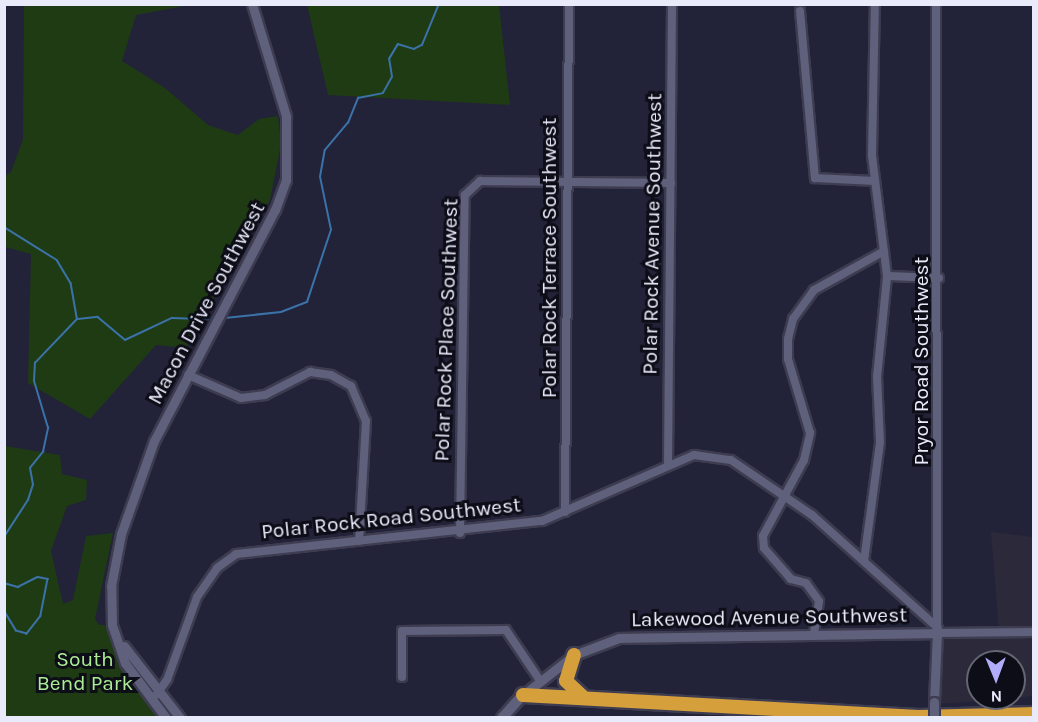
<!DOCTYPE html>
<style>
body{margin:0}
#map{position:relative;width:1038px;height:722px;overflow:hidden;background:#222239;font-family:Karla,sans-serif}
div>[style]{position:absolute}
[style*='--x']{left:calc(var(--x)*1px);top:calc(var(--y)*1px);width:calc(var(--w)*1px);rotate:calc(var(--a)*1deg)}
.commercial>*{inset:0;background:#2c2a3a}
.green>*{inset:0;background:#1f3b14}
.stream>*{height:1.5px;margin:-0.75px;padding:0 0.75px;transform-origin:0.75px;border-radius:0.75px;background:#3b72a8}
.roads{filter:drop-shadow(2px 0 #3d3c50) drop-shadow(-2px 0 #3d3c50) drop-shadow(0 2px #3d3c50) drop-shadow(0 -2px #3d3c50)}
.minor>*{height:8px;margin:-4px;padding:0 4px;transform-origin:4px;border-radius:4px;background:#5f607b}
.tertiary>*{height:9px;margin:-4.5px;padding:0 4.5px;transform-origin:4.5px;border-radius:4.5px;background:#5f607b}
.secondary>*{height:10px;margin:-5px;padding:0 5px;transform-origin:5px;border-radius:5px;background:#5f607b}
.motorway>*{height:14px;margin:-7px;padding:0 7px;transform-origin:7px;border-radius:7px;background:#d5a03c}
.bridges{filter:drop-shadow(2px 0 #3d3c50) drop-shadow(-2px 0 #3d3c50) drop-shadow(0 2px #3d3c50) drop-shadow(0 -2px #3d3c50)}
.tertiary-bridge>*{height:9px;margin:-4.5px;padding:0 4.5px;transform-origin:4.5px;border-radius:4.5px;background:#5f607b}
span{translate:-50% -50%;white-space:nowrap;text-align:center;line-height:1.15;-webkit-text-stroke:6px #0c0d17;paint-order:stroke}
.street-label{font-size:21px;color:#e9ebfb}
.park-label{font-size:21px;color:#acec94}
.frame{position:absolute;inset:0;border:6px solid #e9ebfb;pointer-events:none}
.north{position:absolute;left:966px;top:650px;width:60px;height:60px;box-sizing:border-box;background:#0c0d17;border:2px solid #646672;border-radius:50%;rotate:179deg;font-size:16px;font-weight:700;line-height:24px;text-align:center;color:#e9ebfb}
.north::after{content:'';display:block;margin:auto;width:21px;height:27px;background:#b1adfa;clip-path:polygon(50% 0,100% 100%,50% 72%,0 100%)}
</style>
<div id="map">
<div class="commercial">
<div style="clip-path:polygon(991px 532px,1033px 537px,1033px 696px,1014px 698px,1014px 662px,978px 662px,978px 698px,1014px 698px,939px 704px,934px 629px,999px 628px)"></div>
</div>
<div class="green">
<div style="clip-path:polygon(24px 5px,190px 5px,136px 15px,122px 61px,165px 88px,208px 125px,238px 135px,259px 119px,278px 116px,281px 144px,270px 200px,186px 348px,156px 345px,90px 419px,28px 383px,31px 254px,5px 247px,5px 176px,11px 172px,23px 139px)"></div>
<div style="clip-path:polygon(307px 5px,499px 5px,510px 105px,328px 95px)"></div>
<div style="clip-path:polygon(5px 446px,60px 455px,62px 474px,87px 480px,86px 500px,67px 506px,51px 551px,63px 604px,73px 600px,86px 536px,113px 533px,95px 619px,99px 625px,112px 625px,151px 700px,166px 717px,5px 718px)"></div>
</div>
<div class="stream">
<div style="--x:4;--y:227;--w:62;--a:31.9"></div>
<div style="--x:57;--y:260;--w:27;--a:59"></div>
<div style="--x:71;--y:283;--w:36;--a:80"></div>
<div style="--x:225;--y:318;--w:56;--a:-6.1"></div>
<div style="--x:281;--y:312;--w:28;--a:-21"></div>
<div style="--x:307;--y:302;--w:76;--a:-71.6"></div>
<div style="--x:331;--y:230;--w:54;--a:-101.7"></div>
<div style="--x:320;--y:177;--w:27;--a:-80"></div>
<div style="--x:325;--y:150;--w:35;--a:-50"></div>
<div style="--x:348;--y:123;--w:27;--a:-68"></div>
<div style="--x:358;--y:98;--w:25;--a:-11"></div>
<div style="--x:383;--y:93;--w:18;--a:-61"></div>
<div style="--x:392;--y:77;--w:18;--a:-99"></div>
<div style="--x:389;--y:59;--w:17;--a:-59"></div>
<div style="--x:398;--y:44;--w:17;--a:17"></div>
<div style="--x:414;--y:49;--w:9;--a:-27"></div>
<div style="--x:422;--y:45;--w:44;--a:-67.5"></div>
<div style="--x:78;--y:319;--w:20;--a:-6"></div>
<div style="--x:98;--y:317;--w:35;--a:40"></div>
<div style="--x:125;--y:340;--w:52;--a:-25.1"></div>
<div style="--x:172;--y:318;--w:36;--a:2"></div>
<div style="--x:4;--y:537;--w:44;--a:-57"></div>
<div style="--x:28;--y:500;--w:16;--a:-72"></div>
<div style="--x:33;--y:485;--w:17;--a:-100"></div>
<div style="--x:30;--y:468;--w:21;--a:-51"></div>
<div style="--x:43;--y:452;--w:25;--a:-78"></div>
<div style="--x:48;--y:428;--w:49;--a:-106.6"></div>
<div style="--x:34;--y:381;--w:18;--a:-87"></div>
<div style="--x:35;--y:363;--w:61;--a:-46.3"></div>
<div style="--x:4;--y:583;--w:15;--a:16"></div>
<div style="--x:18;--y:587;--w:22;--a:-27"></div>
<div style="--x:38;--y:577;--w:10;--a:11"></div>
<div style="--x:48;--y:579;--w:38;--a:101"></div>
<div style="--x:41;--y:616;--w:23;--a:128"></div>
<div style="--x:27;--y:634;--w:11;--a:-165"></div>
<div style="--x:16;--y:631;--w:23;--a:-121"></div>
</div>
<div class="roads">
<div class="minor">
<div style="--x:936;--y:4;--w:629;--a:89.91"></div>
<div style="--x:937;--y:633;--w:97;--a:-0.6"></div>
<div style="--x:800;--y:11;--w:168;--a:84.9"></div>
<div style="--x:815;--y:178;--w:60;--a:2.9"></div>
<div style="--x:887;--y:276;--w:52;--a:2.2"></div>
<div style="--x:188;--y:375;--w:58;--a:23.5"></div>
<div style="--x:241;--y:398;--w:24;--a:-7"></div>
<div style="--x:265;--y:395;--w:51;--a:-27.1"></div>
<div style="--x:310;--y:372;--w:21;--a:8"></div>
<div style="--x:331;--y:375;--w:23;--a:29"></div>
<div style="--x:351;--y:386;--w:38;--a:67"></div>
<div style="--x:366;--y:421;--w:120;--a:93.3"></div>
<div style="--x:668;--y:463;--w:459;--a:-89.5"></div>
<div style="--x:565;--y:512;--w:508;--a:-89.55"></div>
<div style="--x:460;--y:533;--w:338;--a:-89.2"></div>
<div style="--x:465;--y:195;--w:21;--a:-43"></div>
<div style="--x:480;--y:181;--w:191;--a:0.6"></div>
<div style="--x:864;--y:561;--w:120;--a:-82.3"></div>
<div style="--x:880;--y:442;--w:65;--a:-92.6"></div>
<div style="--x:877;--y:377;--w:101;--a:-84.3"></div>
<div style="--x:887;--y:276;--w:122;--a:-97.1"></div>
<div style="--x:872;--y:155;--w:151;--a:-88.9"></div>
<div style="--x:814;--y:633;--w:32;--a:-81"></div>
<div style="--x:819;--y:601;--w:22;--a:-126"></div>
<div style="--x:806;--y:583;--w:16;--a:-165"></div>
<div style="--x:791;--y:579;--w:41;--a:-131.1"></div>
<div style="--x:764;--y:548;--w:12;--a:-95"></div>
<div style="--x:763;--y:536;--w:86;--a:-61.7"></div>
<div style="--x:804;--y:460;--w:28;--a:-77"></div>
<div style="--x:810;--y:433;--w:77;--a:-106.6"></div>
<div style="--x:788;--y:359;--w:20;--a:-90"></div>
<div style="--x:788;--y:339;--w:21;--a:-76"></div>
<div style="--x:793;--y:319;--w:36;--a:-54"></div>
<div style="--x:814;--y:290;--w:80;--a:-29.1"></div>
<div style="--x:402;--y:677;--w:46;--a:-90"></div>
<div style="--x:402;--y:631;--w:104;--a:-0.6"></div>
<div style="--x:506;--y:630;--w:59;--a:56"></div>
<div style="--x:156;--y:695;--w:19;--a:-54"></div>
<div style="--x:167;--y:680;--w:88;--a:-70.1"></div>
<div style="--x:197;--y:597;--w:35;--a:-55"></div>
<div style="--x:217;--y:568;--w:24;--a:-36"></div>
<div style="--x:236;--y:554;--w:308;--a:-6.2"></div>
<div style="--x:542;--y:521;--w:166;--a:-23.5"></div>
<div style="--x:694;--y:455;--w:37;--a:8"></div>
<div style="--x:731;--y:460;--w:98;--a:34.2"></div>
<div style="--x:812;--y:515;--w:169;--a:41.9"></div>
</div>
<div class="tertiary">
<div style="--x:124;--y:646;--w:91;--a:52.1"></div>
<div style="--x:523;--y:695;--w:65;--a:-38.1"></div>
<div style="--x:574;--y:655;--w:48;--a:-20.7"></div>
<div style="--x:619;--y:638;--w:318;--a:-0.9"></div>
<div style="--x:937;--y:633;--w:69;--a:92.5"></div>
<div style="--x:166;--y:718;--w:69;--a:-126.7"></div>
<div style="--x:125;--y:663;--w:40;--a:-108.9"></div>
<div style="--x:112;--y:625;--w:39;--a:-91"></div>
<div style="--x:111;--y:586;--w:53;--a:-79.1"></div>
<div style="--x:121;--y:534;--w:99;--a:-70.5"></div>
<div style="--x:154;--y:441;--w:261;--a:-62.4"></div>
<div style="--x:275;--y:210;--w:32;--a:-70"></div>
<div style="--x:286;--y:180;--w:64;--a:-90"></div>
<div style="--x:286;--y:116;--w:117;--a:-106.9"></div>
</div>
<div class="secondary">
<div style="--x:502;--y:718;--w:31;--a:-48"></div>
</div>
<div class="motorway">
<div style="--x:574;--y:655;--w:27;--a:107"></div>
<div style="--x:566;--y:681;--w:22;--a:43"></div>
<div style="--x:523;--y:695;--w:396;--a:3.2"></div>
<div style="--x:918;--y:717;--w:116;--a:-1.5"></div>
</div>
</div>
<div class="bridges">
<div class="tertiary-bridge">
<div style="--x:934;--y:718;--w:16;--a:-90"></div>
</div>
</div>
<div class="street-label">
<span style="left:652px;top:234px;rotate:-89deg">Polar Rock Avenue Southwest</span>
<span style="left:549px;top:258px;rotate:-90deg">Polar Rock Terrace Southwest</span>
<span style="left:206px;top:303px;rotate:-62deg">Macon Drive Southwest</span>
<span style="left:446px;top:330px;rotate:-88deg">Polar Rock Place Southwest</span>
<span style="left:921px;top:361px;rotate:-90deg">Pryor Road Southwest</span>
<span style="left:391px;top:518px;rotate:-6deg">Polar Rock Road Southwest</span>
<span style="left:769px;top:617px;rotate:-1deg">Lakewood Avenue Southwest</span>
</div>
<div class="park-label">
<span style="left:85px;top:671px">South<br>Bend Park</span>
</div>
<div class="frame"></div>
<div class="north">N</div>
</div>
